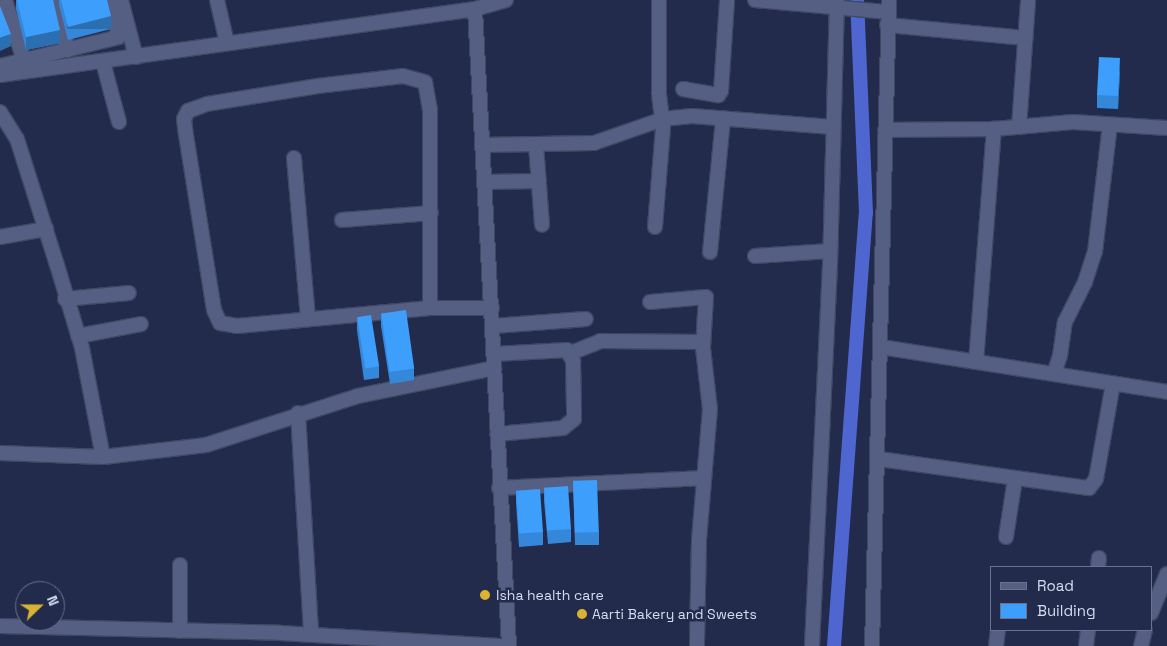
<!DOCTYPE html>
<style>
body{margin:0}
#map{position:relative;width:1167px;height:646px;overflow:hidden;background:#222b4b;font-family:"Space Grotesk",sans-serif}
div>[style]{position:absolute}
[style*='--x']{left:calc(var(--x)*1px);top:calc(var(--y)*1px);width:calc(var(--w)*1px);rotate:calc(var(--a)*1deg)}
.canal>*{height:14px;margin:-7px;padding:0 7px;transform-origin:7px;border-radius:7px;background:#4f66d0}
.roads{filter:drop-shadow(1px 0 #404762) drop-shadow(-1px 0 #404762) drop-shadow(0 1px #404762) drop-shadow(0 -1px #404762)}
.minor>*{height:14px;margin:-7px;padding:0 7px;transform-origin:7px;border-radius:7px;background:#545f83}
.wall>*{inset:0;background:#3588d9}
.shaded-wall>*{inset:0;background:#2b6fb0;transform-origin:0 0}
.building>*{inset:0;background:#3e9efc;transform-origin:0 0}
.dots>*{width:14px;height:14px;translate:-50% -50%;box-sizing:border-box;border:2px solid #222b4b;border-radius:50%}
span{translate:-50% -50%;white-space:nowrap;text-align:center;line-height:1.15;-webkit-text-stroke:5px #222b4b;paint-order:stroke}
.poi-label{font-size:14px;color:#d5dcf1}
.left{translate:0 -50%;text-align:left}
.legend{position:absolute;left:990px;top:566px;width:162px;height:65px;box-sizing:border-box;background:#222b4b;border:1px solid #6a728d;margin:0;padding:6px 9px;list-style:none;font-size:15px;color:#d5dcf1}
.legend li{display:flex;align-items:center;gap:10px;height:25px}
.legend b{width:25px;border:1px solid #6a728d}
.north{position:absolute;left:15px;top:581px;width:50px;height:50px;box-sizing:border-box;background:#222b4b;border:1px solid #6a728d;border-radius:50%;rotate:68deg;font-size:14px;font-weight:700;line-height:20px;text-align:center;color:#d5dcf1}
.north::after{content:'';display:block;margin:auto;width:18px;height:22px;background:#dab333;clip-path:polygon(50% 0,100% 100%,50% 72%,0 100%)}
</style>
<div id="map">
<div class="canal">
<div style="--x:834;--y:646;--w:434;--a:-85.8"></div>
<div style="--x:866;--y:213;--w:213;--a:-92.4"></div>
</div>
<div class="roads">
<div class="minor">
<div style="--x:5;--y:0;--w:64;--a:72.7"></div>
<div style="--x:55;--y:0;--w:52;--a:75.4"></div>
<div style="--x:121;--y:0;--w:59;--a:75.3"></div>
<div style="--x:217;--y:0;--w:44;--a:76.9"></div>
<div style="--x:755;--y:0;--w:134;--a:5.2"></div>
<div style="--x:475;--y:9;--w:638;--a:86.94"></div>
<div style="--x:887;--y:25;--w:139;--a:5.4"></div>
<div style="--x:103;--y:62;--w:62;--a:75.1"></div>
<div style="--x:0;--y:66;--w:122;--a:-13.7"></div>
<div style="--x:119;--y:37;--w:38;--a:-104"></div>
<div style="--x:0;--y:75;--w:480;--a:-7.9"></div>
<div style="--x:475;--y:9;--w:32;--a:-16"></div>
<div style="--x:683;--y:89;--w:36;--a:10"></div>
<div style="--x:718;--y:95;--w:5;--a:-53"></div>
<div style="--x:721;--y:91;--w:91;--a:-86.2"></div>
<div style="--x:0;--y:112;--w:32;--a:58"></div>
<div style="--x:17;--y:139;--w:132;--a:72.4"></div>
<div style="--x:57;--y:265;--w:87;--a:73.2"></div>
<div style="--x:82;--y:348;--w:111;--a:79.1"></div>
<div style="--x:1019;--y:127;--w:127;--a:-85.9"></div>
<div style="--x:885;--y:130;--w:109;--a:-0.5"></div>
<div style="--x:482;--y:145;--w:112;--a:-1"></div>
<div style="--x:594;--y:143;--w:73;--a:-19.2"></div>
<div style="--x:663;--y:119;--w:29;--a:-6"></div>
<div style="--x:692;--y:116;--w:141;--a:4.5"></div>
<div style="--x:536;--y:145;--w:80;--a:85.7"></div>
<div style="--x:294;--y:158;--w:161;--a:85"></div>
<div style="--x:484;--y:182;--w:55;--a:-1"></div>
<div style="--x:342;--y:220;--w:89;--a:-4.5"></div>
<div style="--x:655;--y:227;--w:100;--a:-85.4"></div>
<div style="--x:663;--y:127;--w:35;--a:-97"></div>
<div style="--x:659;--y:92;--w:92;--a:-90"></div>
<div style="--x:0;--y:237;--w:47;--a:-9.9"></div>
<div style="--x:710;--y:252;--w:134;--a:-84.4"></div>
<div style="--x:755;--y:256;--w:75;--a:-3.8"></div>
<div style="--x:65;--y:299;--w:64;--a:-5.4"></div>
<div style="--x:650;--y:302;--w:56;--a:-5.1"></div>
<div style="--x:706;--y:297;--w:51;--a:93.4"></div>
<div style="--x:703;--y:348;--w:61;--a:83.5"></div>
<div style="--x:710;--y:409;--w:130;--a:94.8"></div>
<div style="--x:699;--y:539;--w:107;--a:91.1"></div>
<div style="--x:430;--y:308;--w:198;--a:-90"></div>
<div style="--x:430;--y:110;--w:28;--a:-100"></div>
<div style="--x:425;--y:82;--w:23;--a:-165"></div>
<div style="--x:403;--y:76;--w:86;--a:173.3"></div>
<div style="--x:318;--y:86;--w:112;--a:170.8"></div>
<div style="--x:207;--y:104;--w:20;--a:160"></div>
<div style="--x:188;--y:111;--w:9;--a:117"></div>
<div style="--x:184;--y:119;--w:16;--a:83"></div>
<div style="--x:186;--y:135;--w:177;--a:80.9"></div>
<div style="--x:214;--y:310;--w:14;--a:65"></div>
<div style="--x:220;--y:323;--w:17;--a:10"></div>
<div style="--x:237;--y:326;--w:194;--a:-5.3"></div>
<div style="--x:430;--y:308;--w:62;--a:0"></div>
<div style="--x:493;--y:326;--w:93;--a:-4.3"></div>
<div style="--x:78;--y:336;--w:64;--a:-10.8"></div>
<div style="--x:881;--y:347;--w:290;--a:8.9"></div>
<div style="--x:571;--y:353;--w:31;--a:-22"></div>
<div style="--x:600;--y:341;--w:103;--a:0.6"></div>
<div style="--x:494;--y:354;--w:73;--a:-3.1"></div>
<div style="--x:567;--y:350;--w:13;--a:61"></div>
<div style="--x:573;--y:361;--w:47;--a:88.8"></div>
<div style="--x:574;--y:408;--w:11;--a:90"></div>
<div style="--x:574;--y:419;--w:14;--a:141"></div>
<div style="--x:563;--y:428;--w:66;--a:174.8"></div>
<div style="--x:976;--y:362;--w:234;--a:-85.6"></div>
<div style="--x:994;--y:129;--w:79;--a:-5.1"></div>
<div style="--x:1073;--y:122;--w:94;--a:3.7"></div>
<div style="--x:1054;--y:374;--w:19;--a:-72"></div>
<div style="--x:1060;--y:356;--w:34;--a:-82"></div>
<div style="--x:1065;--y:322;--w:45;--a:-63.4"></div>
<div style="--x:1085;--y:282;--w:32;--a:-72"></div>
<div style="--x:1095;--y:252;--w:128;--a:-83.3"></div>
<div style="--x:298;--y:413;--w:222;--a:86.6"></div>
<div style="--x:0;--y:453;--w:103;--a:2.2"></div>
<div style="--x:103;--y:457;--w:104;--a:-6.6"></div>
<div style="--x:206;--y:445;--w:160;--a:-17.9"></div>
<div style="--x:358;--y:396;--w:139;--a:-11.6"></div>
<div style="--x:879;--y:459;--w:212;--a:7.9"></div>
<div style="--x:1089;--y:488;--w:11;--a:-52"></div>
<div style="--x:1096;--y:479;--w:97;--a:-79.9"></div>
<div style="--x:499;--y:488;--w:204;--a:-2.8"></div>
<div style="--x:1006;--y:537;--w:59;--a:-81.2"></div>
<div style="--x:180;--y:565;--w:66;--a:90"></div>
<div style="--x:1098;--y:567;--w:9;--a:-84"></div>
<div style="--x:1151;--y:613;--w:42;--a:-67.7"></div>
<div style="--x:0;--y:626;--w:280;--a:1.4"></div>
<div style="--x:280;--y:633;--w:220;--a:3.4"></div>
<div style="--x:812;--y:646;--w:380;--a:-87.3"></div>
<div style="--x:830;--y:266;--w:266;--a:-88.5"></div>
<div style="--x:872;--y:646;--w:646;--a:-88.49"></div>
<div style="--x:996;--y:646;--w:16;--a:-83"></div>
<div style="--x:1086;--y:646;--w:16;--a:-83"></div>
<div style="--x:1141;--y:646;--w:16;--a:-76"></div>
</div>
</div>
<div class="wall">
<div style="clip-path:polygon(16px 0,53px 0,60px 43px,26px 50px,16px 9px)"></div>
<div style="clip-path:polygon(59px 0,107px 0,111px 29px,68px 40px,59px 5px)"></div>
<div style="clip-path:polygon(1120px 71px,1118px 109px,1097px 108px,1097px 95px)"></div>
<div style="clip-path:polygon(381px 313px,414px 368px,414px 380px,390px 384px,381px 326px)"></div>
<div style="clip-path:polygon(357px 317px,379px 366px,379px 378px,364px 380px,357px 330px)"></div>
<div style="clip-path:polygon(573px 481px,599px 532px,599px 545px,575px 545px)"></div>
<div style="clip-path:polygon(544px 488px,571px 529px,571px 542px,548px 544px,544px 501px)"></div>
<div style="clip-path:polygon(516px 490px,543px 532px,543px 545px,519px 547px,516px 503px)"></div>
</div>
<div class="shaded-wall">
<div style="left:111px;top:16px;width:13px;height:44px;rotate:90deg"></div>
<div style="clip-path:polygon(60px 30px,60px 43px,26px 50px,26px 37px)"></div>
<div style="clip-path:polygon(11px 34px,11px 46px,0 51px,0 38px)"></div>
<div style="clip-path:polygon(1120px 58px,1120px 71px,1118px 109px,1118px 96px)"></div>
</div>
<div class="building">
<div style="clip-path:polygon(17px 0,53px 0,60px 30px,26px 37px)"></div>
<div style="clip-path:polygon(61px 0,107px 0,111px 16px,68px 27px)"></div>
<div style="clip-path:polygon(0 6px,11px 34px,0 38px)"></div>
<div style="left:1099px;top:57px;width:21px;height:38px;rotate:3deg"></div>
<div style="left:406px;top:310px;width:59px;height:25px;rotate:82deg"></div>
<div style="left:371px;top:315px;width:52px;height:14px;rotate:81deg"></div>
<div style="left:597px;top:480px;width:52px;height:24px;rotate:88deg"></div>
<div style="left:568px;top:486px;width:43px;height:24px;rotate:86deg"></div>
<div style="left:540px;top:489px;width:43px;height:24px;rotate:86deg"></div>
</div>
<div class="dots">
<div style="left:485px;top:595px;background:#dab333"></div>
<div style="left:582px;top:614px;background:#dab333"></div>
</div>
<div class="poi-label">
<span class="left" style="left:496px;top:595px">Isha health care</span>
<span class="left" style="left:592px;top:614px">Aarti Bakery and Sweets</span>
</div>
<ul class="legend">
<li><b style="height:6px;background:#545f83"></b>Road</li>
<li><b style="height:14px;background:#3e9efc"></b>Building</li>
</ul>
<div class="north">N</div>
</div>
